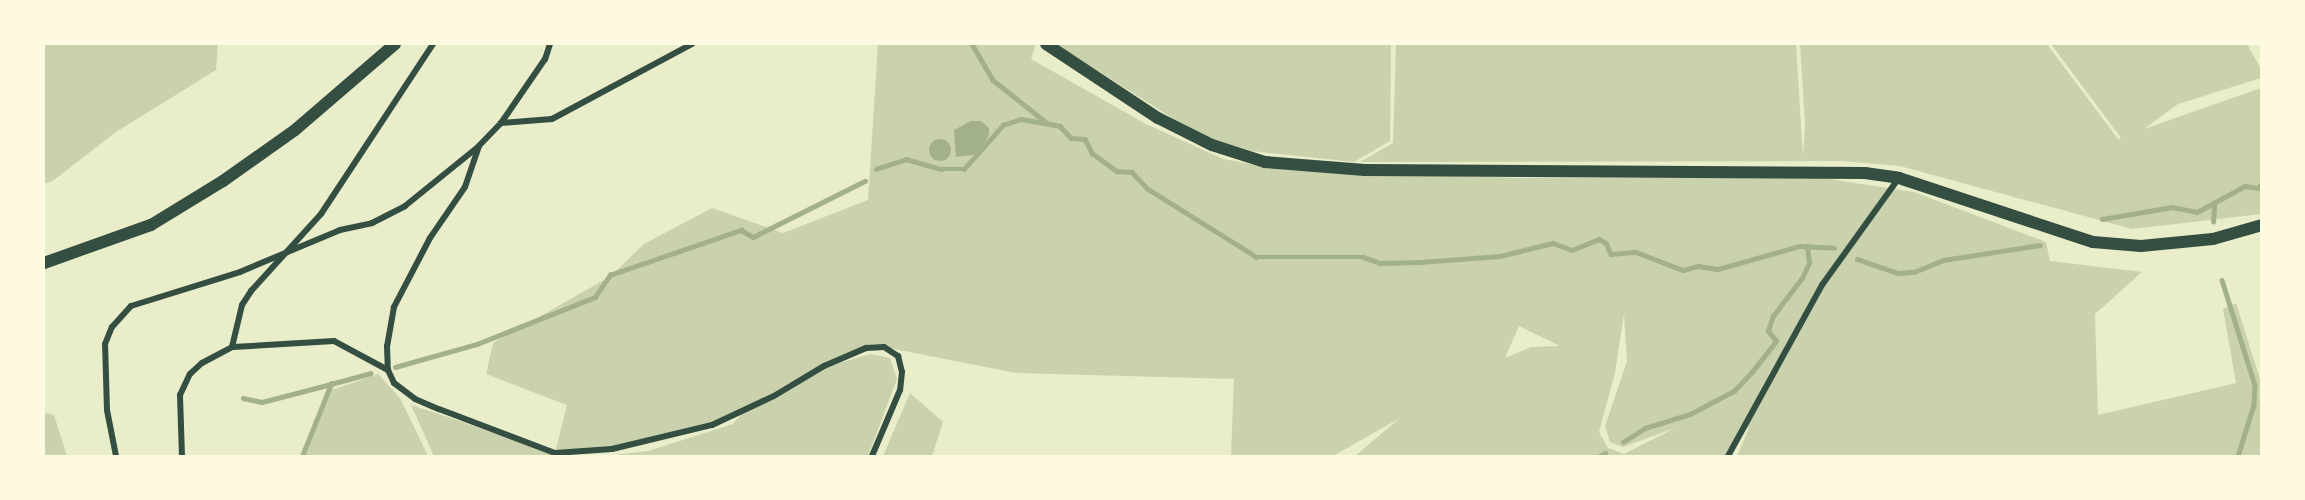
<!DOCTYPE html>
<style>
body{margin:0}
#map{position:relative;width:2305px;height:500px;overflow:hidden;background:#e9edc9;font-family:Ubuntu,sans-serif}
div>[style]{position:absolute}
[style*='--x']{left:calc(var(--x)*1px);top:calc(var(--y)*1px);width:calc(var(--w)*1px);rotate:calc(var(--a)*1deg)}
.green>*{inset:0;background:#cad2ad}
.water>*{inset:0;background:#a3b18a}
.round{border-radius:50%}
.stream>*{height:4.5px;margin:-2.25px;padding:0 2.25px;transform-origin:2.25px;border-radius:2.25px;background:#a3b18a}
.minor>*{height:6px;margin:-3px;padding:0 3px;transform-origin:3px;border-radius:3px;background:#344e41}
.secondary>*{height:12px;margin:-6px;padding:0 6px;transform-origin:6px;border-radius:6px;background:#344e41}
span{translate:-50% -50%;white-space:nowrap;text-align:center;line-height:1.15;-webkit-text-stroke:4.5px #fefae0;paint-order:stroke}
.frame{position:absolute;inset:0;border:45px solid #fefae0;pointer-events:none}
</style>
<div id="map">
<div class="green">
<div style="clip-path:polygon(44px 44px,218px 44px,216px 70px,116px 132px,54px 180px,44px 184px)"></div>
<div style="clip-path:polygon(evenodd,878px 44px,1036px 44px,1031px 59px,1146px 124px,1223px 159px,1285px 170px,1517px 178px,1822px 178px,1914px 192px,2046px 242px,2050px 261px,2142px 272px,2095px 314px,2098px 415px,2236px 383px,2223px 309px,2236px 303px,2261px 382px,2262px 456px,1737px 456px,1749px 428px,1741px 428px,1724px 456px,1355px 456px,1400px 418px,1333px 456px,1231px 456px,1234px 379px,1016px 373px,884px 347px,866px 348px,824px 366px,774px 396px,712px 425px,612px 449px,555px 453px,567px 405px,486px 374px,493px 343px,611px 276px,644px 244px,712px 208px,783px 233px,868px 200px,878px 44px,1624px 314px,1627px 361px,1605px 426px,1610px 442px,1623px 447px,1675px 428px,1624px 454px,1608px 448px,1599px 432px,1615px 373px,1624px 314px,878px 44px,1519px 326px,1560px 346px,1531px 347px,1505px 358px,1519px 326px)"></div>
<div style="clip-path:polygon(1056px 44px,1391px 44px,1390px 141px,1354px 162px,1252px 151px,1212px 139px,1177px 121px)"></div>
<div style="clip-path:polygon(1396px 44px,1796px 44px,1803px 156px,1805px 125px,1800px 44px,2047px 44px,2118px 139px,2121px 138px,2051px 44px,2247px 44px,2261px 69px,2261px 78px,2178px 104px,2144px 129px,2261px 88px,2261px 214px,2132px 229px,1900px 166px,1842px 161px,1360px 162px,1393px 143px)"></div>
<div style="clip-path:polygon(870px 354px,890px 358px,897px 379px,868px 456px,606px 456px,648px 451px,733px 424px,743px 412px,777px 398px,826px 367px)"></div>
<div style="clip-path:polygon(378px 374px,400px 398px,428px 456px,302px 456px,329px 391px)"></div>
<div style="clip-path:polygon(910px 393px,943px 422px,932px 456px,883px 456px)"></div>
<div style="clip-path:polygon(411px 405px,454px 419px,556px 456px,434px 456px)"></div>
<div style="clip-path:polygon(44px 413px,54px 415px,67px 456px,44px 456px)"></div>
</div>
<div class="water">
<div style="clip-path:polygon(971px 121px,981px 121px,989px 128px,989px 135px,978px 154px,956px 157px,954px 130px)"></div>
<div class="round" style="left:929px;top:139px;width:22px;height:22px"></div>
</div>
<div class="stream">
<div style="--x:972;--y:44;--w:42;--a:59.7"></div>
<div style="--x:993;--y:80;--w:69;--a:38.5"></div>
<div style="--x:876;--y:169;--w:32;--a:-18"></div>
<div style="--x:906;--y:159;--w:37;--a:16"></div>
<div style="--x:942;--y:169;--w:22;--a:0"></div>
<div style="--x:964;--y:169;--w:59;--a:-48.4"></div>
<div style="--x:1003;--y:125;--w:19;--a:-18"></div>
<div style="--x:1021;--y:119;--w:40;--a:10"></div>
<div style="--x:1060;--y:126;--w:16;--a:47"></div>
<div style="--x:1071;--y:138;--w:14;--a:4"></div>
<div style="--x:1085;--y:139;--w:16;--a:63"></div>
<div style="--x:1092;--y:153;--w:31;--a:36"></div>
<div style="--x:1117;--y:171;--w:15;--a:4"></div>
<div style="--x:1132;--y:172;--w:23;--a:47"></div>
<div style="--x:1148;--y:189;--w:128;--a:32"></div>
<div style="--x:1257;--y:257;--w:106;--a:0"></div>
<div style="--x:1363;--y:257;--w:18;--a:19"></div>
<div style="--x:1380;--y:263;--w:40;--a:-1.4"></div>
<div style="--x:1420;--y:262;--w:80;--a:-4.3"></div>
<div style="--x:1500;--y:256;--w:55;--a:-13.8"></div>
<div style="--x:1553;--y:243;--w:20;--a:20"></div>
<div style="--x:1572;--y:250;--w:29;--a:-22"></div>
<div style="--x:1599;--y:239;--w:8;--a:30"></div>
<div style="--x:1606;--y:243;--w:12;--a:66"></div>
<div style="--x:1611;--y:254;--w:25;--a:-5"></div>
<div style="--x:1636;--y:252;--w:50;--a:21"></div>
<div style="--x:1683;--y:270;--w:16;--a:-15"></div>
<div style="--x:1698;--y:266;--w:20;--a:9"></div>
<div style="--x:1718;--y:269;--w:85;--a:-15.7"></div>
<div style="--x:1800;--y:246;--w:34;--a:3"></div>
<div style="--x:2102;--y:219;--w:71;--a:-9.7"></div>
<div style="--x:2172;--y:207;--w:25;--a:11"></div>
<div style="--x:2197;--y:212;--w:55;--a:-28.4"></div>
<div style="--x:2245;--y:186;--w:13;--a:9"></div>
<div style="--x:2258;--y:188;--w:6;--a:-51"></div>
<div style="--x:2213;--y:222;--w:16;--a:-86"></div>
<div style="--x:1857;--y:259;--w:43;--a:18.9"></div>
<div style="--x:1898;--y:273;--w:16;--a:-4"></div>
<div style="--x:1914;--y:272;--w:31;--a:-22"></div>
<div style="--x:1943;--y:260;--w:98;--a:-8.8"></div>
<div style="--x:2222;--y:280;--w:110;--a:72.6"></div>
<div style="--x:2255;--y:385;--w:20;--a:93"></div>
<div style="--x:2254;--y:405;--w:53;--a:107.4"></div>
<div style="--x:395;--y:367;--w:85;--a:-15.7"></div>
<div style="--x:477;--y:344;--w:127;--a:-21.7"></div>
<div style="--x:595;--y:297;--w:27;--a:-56"></div>
<div style="--x:610;--y:275;--w:139;--a:-19"></div>
<div style="--x:741;--y:230;--w:14;--a:30"></div>
<div style="--x:753;--y:237;--w:125;--a:-26.6"></div>
<div style="--x:243;--y:398;--w:19;--a:12"></div>
<div style="--x:262;--y:402;--w:71;--a:-14.6"></div>
<div style="--x:1623;--y:442;--w:26;--a:-32"></div>
<div style="--x:1645;--y:428;--w:47;--a:-17.3"></div>
<div style="--x:1690;--y:414;--w:50;--a:-27.6"></div>
<div style="--x:1734;--y:391;--w:26;--a:-47"></div>
<div style="--x:1752;--y:372;--w:39;--a:-52"></div>
<div style="--x:1776;--y:341;--w:13;--a:-129"></div>
<div style="--x:1768;--y:331;--w:16;--a:-72"></div>
<div style="--x:1773;--y:316;--w:48;--a:-52.7"></div>
<div style="--x:1802;--y:278;--w:17;--a:-65"></div>
<div style="--x:1809;--y:263;--w:17;--a:-97"></div>
<div style="--x:302;--y:456;--w:78;--a:-68.1"></div>
<div style="--x:331;--y:384;--w:41;--a:-15.4"></div>
<div style="--x:1600;--y:456;--w:6;--a:-31"></div>
</div>
<div class="minor">
<div style="--x:550;--y:44;--w:16;--a:108"></div>
<div style="--x:545;--y:59;--w:78;--a:124.5"></div>
<div style="--x:501;--y:123;--w:32;--a:134"></div>
<div style="--x:479;--y:146;--w:43;--a:108.9"></div>
<div style="--x:465;--y:187;--w:62;--a:124.5"></div>
<div style="--x:430;--y:238;--w:78;--a:117.6"></div>
<div style="--x:394;--y:307;--w:40;--a:100"></div>
<div style="--x:387;--y:346;--w:24;--a:88"></div>
<div style="--x:388;--y:370;--w:14;--a:65"></div>
<div style="--x:394;--y:383;--w:26;--a:37"></div>
<div style="--x:415;--y:399;--w:26;--a:23"></div>
<div style="--x:439;--y:409;--w:124;--a:20.8"></div>
<div style="--x:555;--y:453;--w:57;--a:-4"></div>
<div style="--x:612;--y:449;--w:103;--a:-13.5"></div>
<div style="--x:712;--y:425;--w:68;--a:-25.1"></div>
<div style="--x:774;--y:396;--w:58;--a:-31"></div>
<div style="--x:824;--y:366;--w:46;--a:-23.2"></div>
<div style="--x:866;--y:348;--w:18;--a:-3"></div>
<div style="--x:884;--y:347;--w:17;--a:33"></div>
<div style="--x:898;--y:356;--w:16;--a:76"></div>
<div style="--x:902;--y:372;--w:18;--a:96"></div>
<div style="--x:900;--y:390;--w:72;--a:113"></div>
<div style="--x:501;--y:123;--w:51;--a:-4.5"></div>
<div style="--x:552;--y:119;--w:159;--a:-28.2"></div>
<div style="--x:388;--y:370;--w:61;--a:-151.8"></div>
<div style="--x:334;--y:341;--w:102;--a:176.6"></div>
<div style="--x:232;--y:347;--w:43;--a:-76.6"></div>
<div style="--x:242;--y:305;--w:17;--a:-57"></div>
<div style="--x:251;--y:291;--w:104;--a:-47.7"></div>
<div style="--x:321;--y:214;--w:204;--a:-56.6"></div>
<div style="--x:116;--y:456;--w:47;--a:-101.1"></div>
<div style="--x:107;--y:410;--w:66;--a:-91.7"></div>
<div style="--x:105;--y:344;--w:18;--a:-68"></div>
<div style="--x:112;--y:327;--w:28;--a:-48"></div>
<div style="--x:131;--y:306;--w:114;--a:-17.3"></div>
<div style="--x:240;--y:272;--w:108;--a:-22.8"></div>
<div style="--x:340;--y:230;--w:33;--a:-12"></div>
<div style="--x:372;--y:223;--w:37;--a:-27"></div>
<div style="--x:405;--y:206;--w:95;--a:-39"></div>
<div style="--x:182;--y:456;--w:61;--a:-91.9"></div>
<div style="--x:180;--y:395;--w:23;--a:-65"></div>
<div style="--x:190;--y:374;--w:16;--a:-43"></div>
<div style="--x:202;--y:363;--w:34;--a:-28"></div>
<div style="--x:1728;--y:456;--w:195;--a:-61.2"></div>
<div style="--x:1822;--y:285;--w:132;--a:-54.3"></div>
</div>
<div class="secondary">
<div style="--x:1046;--y:44;--w:134;--a:33.5"></div>
<div style="--x:1158;--y:118;--w:60;--a:26.6"></div>
<div style="--x:1212;--y:145;--w:56;--a:17.8"></div>
<div style="--x:1265;--y:162;--w:100;--a:4.6"></div>
<div style="--x:1365;--y:170;--w:500;--a:0.34"></div>
<div style="--x:1865;--y:173;--w:34;--a:8"></div>
<div style="--x:1899;--y:178;--w:204;--a:18.3"></div>
<div style="--x:2093;--y:242;--w:48;--a:4.8"></div>
<div style="--x:2141;--y:246;--w:72;--a:-5.6"></div>
<div style="--x:2213;--y:239;--w:51;--a:-15.9"></div>
<div style="--x:44;--y:263;--w:114;--a:-19.6"></div>
<div style="--x:151;--y:225;--w:84;--a:-31.4"></div>
<div style="--x:223;--y:181;--w:88;--a:-35.3"></div>
<div style="--x:295;--y:130;--w:132;--a:-40.7"></div>
</div>
<div class="frame"></div>
</div>
